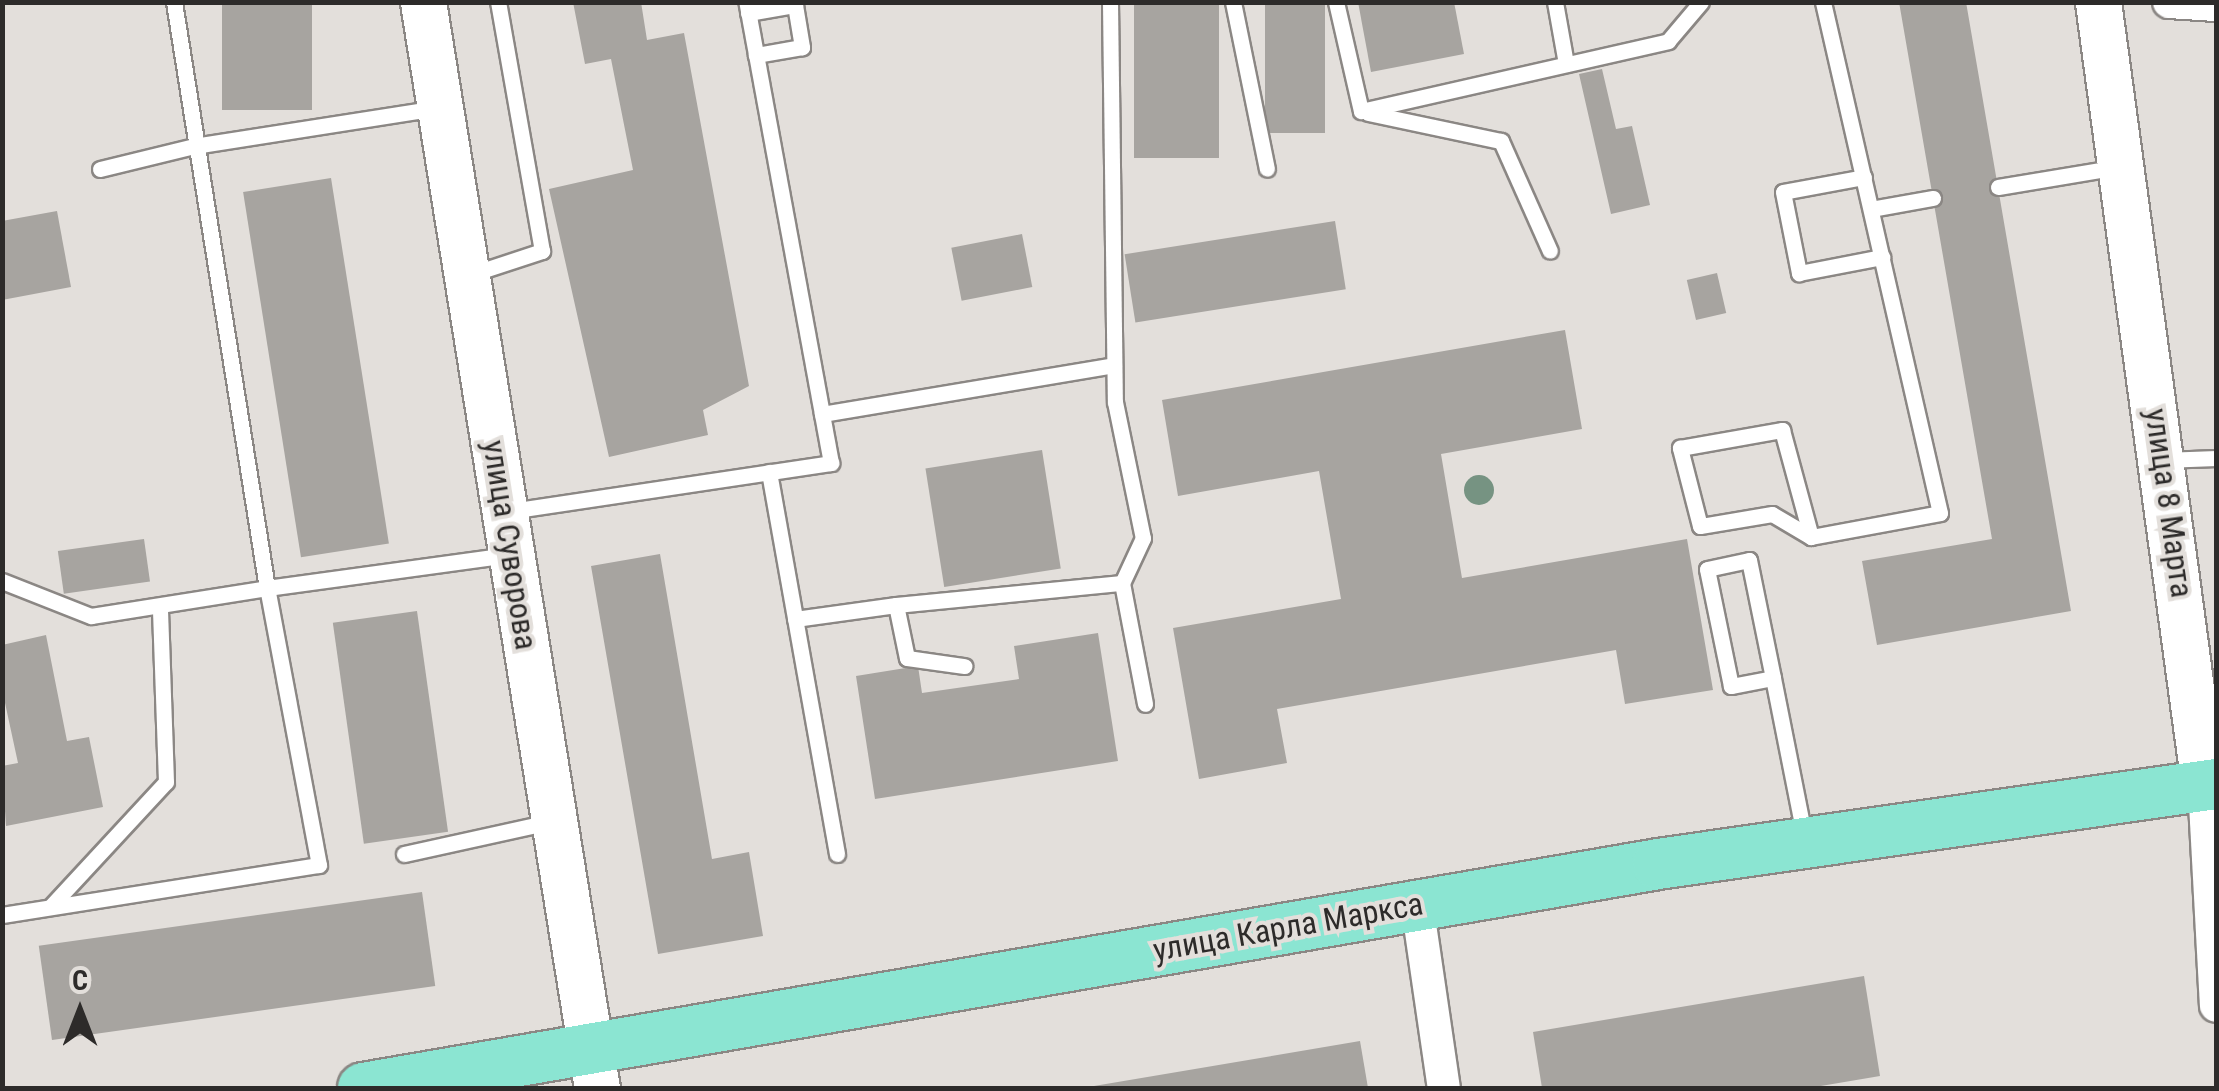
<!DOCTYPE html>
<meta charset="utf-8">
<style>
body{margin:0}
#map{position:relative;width:2219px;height:1091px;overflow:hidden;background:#e3dfdb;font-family:"Roboto Condensed",sans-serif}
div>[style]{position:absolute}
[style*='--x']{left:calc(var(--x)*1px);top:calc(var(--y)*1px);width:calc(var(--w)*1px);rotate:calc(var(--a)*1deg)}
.building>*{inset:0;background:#a7a4a0;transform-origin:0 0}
.roads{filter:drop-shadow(2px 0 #8b8784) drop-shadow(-2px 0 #8b8784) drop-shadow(0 2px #8b8784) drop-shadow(0 -2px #8b8784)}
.lane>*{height:15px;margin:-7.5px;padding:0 7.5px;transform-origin:7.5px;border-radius:7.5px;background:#fff}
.street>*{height:32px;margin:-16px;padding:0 16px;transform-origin:16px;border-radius:16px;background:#fff}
.secondary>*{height:45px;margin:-22.5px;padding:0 22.5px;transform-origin:22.5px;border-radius:22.5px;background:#fff}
.primary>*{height:50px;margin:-25px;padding:0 25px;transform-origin:25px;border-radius:25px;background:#8be5d2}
.trees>*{width:30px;height:30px;margin:-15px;border-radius:50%;background:#769382}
span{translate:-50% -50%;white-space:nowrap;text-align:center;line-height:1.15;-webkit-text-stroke:8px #e3dfdb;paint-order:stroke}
.street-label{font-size:32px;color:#2d2b2a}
.frame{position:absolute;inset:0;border:5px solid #2d2b2a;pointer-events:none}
.north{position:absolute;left:30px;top:961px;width:100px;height:100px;-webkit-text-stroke:8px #e3dfdb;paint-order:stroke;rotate:0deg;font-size:28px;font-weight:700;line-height:40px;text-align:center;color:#2d2b2a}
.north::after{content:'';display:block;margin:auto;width:35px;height:45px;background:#2d2b2a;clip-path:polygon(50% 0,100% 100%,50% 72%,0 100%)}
</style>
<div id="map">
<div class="building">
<div style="left:222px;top:2px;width:90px;height:108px"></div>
<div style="clip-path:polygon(573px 2px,641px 2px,647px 40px,684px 33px,749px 386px,703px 410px,708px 435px,609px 457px,549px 189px,633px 170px,611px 59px,585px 64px)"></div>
<div style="left:1134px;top:2px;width:85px;height:156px"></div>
<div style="left:1265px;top:2px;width:60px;height:131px"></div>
<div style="clip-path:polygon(1358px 2px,1454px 2px,1464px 54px,1371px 72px)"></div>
<div style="clip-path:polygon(1899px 2px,1966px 2px,2071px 611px,1877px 645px,1862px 561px,1992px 539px)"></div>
<div style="clip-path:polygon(1602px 69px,1616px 129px,1632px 126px,1650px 205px,1611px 214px,1579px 74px)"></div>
<div style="left:331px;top:178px;width:370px;height:89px;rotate:81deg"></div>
<div style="clip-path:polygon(57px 211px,71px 287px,2px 300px,2px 221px)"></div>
<div style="left:1335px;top:221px;width:69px;height:213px;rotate:81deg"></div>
<div style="left:1022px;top:234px;width:54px;height:72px;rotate:79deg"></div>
<div style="left:1717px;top:273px;width:41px;height:31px;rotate:77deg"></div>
<div style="clip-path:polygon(1565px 330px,1582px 429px,1441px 454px,1462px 578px,1687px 539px,1713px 690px,1625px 704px,1616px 650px,1277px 709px,1287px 763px,1199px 779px,1173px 628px,1341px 599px,1319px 471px,1178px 496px,1162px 400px)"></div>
<div style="left:1042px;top:450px;width:120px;height:118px;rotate:81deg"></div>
<div style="left:144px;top:539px;width:43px;height:87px;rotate:82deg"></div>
<div style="clip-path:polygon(660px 554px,712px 859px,749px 852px,763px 936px,658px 954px,591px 566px)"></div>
<div style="left:417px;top:611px;width:223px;height:85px;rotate:82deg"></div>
<div style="clip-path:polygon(1098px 633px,1118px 761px,875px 799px,856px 676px,918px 666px,922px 693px,1019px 679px,1014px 646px)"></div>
<div style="clip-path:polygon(46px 635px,67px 741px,89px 737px,103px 807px,6px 826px,2px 766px,18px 763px,2px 689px,2px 645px)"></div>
<div style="left:422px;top:892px;width:95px;height:387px;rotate:82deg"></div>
<div style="clip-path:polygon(1864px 976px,1880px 1076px,1809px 1088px,1542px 1088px,1533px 1032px)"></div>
<div style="clip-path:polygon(1360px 1041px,1368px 1088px,1094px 1088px,1094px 1086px)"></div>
</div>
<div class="roads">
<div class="lane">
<div style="--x:1110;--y:2;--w:400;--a:89.3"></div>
<div style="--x:1115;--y:402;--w:139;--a:78.4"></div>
<div style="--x:1143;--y:538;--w:50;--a:115"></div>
<div style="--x:1122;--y:583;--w:123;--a:79.2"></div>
<div style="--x:1233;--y:2;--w:170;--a:78.5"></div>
<div style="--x:1336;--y:2;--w:112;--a:77.1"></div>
<div style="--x:1361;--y:111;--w:315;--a:-12.8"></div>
<div style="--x:1668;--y:41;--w:51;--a:-49.8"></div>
<div style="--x:1555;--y:2;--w:63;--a:79.9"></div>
<div style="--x:748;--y:13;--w:48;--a:-9.7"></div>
<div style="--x:795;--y:5;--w:43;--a:80.5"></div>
<div style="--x:802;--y:47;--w:47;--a:170.1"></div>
<div style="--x:1368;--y:113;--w:136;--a:11.9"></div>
<div style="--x:1501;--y:141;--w:120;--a:66"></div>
<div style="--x:100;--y:169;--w:97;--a:-13.7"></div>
<div style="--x:194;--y:146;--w:245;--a:-8.9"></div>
<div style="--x:1864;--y:177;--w:82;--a:169.5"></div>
<div style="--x:1783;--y:192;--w:83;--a:78.8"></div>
<div style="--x:1799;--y:273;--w:85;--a:-10.9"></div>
<div style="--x:1998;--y:187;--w:121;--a:-9.5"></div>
<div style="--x:1871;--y:209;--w:63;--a:-10.1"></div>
<div style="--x:472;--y:274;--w:74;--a:-18.2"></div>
<div style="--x:542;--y:251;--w:253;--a:-100"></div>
<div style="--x:822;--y:414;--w:296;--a:-9.5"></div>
<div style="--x:2163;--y:460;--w:53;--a:-2.2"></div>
<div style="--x:769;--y:472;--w:388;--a:79.9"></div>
<div style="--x:510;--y:511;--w:325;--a:-8.5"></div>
<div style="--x:831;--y:463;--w:469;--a:-100.4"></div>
<div style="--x:1811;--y:537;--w:45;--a:-149.5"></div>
<div style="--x:1772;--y:514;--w:73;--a:170.5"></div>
<div style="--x:1700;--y:526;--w:81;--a:-104.4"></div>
<div style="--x:1680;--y:448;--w:104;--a:-10"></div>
<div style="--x:1782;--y:430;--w:111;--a:74.8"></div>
<div style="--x:1811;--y:537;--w:131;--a:-10.5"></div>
<div style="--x:1940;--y:513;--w:524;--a:-102.9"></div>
<div style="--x:2;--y:581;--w:96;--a:21.5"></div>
<div style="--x:91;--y:616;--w:178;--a:-9"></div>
<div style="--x:267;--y:588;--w:593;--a:-99.02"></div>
<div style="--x:896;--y:605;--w:227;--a:-5.6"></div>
<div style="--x:795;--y:619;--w:102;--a:-7.9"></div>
<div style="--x:896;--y:605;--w:54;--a:78.3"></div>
<div style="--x:907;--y:658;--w:58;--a:8"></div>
<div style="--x:1773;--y:678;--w:43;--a:169.2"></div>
<div style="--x:1731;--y:686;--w:119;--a:-101.6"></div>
<div style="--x:1707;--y:569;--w:43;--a:-12.1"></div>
<div style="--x:1749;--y:560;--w:120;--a:78.5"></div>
<div style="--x:1773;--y:678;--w:159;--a:78.8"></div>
<div style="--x:404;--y:854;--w:149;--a:-12.4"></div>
<div style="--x:51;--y:906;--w:169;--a:-47.2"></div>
<div style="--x:166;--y:782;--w:175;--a:-92"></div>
<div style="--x:2;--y:915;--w:321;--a:-9"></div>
<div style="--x:319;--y:865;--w:282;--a:-100.6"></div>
<div style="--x:267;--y:588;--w:243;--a:-7.8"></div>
</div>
<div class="street">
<div style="--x:2169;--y:2;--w:47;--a:3.7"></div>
<div style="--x:2204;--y:785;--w:221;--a:86.9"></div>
<div style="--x:1417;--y:904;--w:186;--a:81.7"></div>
</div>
<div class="secondary">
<div style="--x:423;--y:2;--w:1100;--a:80.9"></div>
<div style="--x:2098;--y:2;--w:790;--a:82.29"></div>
</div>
<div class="primary">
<div style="--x:363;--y:1088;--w:1314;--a:-9.81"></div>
<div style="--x:1658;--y:864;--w:564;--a:-8.16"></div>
</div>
</div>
<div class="trees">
<div style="left:1479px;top:490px"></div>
</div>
<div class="street-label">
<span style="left:2169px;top:503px;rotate:82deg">улица 8 Марта</span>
<span style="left:510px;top:545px;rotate:81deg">улица Суворова</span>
<span style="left:1288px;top:927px;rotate:-10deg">улица Карла Маркса</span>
</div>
<div class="frame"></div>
<div class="north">С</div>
</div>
